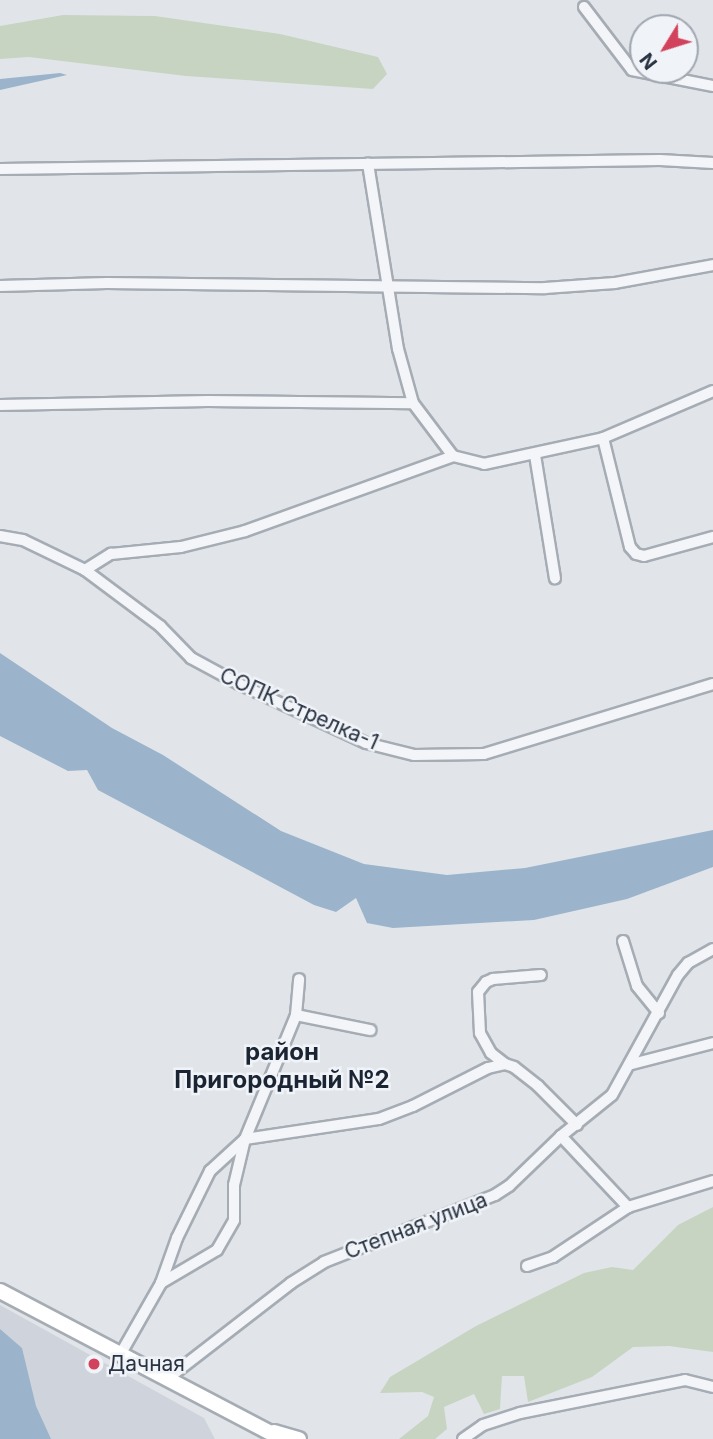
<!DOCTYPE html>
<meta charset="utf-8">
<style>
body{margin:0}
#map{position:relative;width:713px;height:1439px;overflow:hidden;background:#e1e5ea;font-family:Inter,sans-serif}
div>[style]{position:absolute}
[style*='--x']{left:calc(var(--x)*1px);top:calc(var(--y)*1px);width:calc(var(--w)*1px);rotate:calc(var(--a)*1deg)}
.built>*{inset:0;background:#cfd4dc}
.green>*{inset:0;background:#c7d4c2}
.water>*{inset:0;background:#9bb4cb}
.roads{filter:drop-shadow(2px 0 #a6acb4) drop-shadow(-2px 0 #a6acb4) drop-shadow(0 2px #a6acb4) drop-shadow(0 -2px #a6acb4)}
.street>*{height:10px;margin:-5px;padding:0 5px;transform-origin:5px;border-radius:5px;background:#f4f5f8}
.secondary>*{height:14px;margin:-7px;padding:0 7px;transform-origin:7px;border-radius:7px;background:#fff}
.dots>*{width:19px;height:19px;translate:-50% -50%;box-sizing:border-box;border:4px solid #f0f3f7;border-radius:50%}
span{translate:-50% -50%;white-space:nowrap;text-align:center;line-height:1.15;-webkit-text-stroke:5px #f0f3f7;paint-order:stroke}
.street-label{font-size:21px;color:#293342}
.poi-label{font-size:21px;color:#293342}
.left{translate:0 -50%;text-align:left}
.quarter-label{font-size:24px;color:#1b2433;font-weight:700}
.north{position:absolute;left:629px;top:14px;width:70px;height:70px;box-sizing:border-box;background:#f0f3f7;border:2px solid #a0a6af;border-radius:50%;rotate:232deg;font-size:19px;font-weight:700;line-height:28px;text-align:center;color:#293342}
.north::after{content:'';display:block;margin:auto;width:24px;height:32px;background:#d2425c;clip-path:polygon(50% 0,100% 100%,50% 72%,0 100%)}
</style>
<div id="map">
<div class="built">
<div style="clip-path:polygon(0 1305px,204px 1418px,215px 1439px,0 1439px)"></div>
</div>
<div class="green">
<div style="clip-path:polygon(63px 15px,155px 16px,280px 34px,378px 57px,387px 74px,373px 89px,186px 76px,29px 57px,0 59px,0 26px)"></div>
<div style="clip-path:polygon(713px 1207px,713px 1352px,669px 1346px,633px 1347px,592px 1377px,528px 1402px,524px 1376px,502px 1376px,500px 1409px,484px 1414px,474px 1394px,444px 1407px,447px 1429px,435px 1439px,399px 1439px,428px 1416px,434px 1397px,422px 1392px,380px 1393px,390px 1377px,476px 1326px,584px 1273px,612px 1267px,633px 1270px,678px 1225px)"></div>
</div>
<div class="water">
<div style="clip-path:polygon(60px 73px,67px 75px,0 90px,0 79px)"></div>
<div style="clip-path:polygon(0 653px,112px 728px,163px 755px,281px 831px,364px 864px,447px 875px,525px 868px,713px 830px,713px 867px,627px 899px,534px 920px,393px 928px,367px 923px,356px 898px,336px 912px,314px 905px,98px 790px,87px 770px,68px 771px,0 736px)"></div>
<div style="clip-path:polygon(0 1329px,22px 1348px,36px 1406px,51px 1439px,0 1439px)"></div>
</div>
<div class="roads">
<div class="street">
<div style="--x:584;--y:7;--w:79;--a:52.7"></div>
<div style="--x:632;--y:70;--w:83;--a:11.2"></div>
<div style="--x:0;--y:169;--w:660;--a:-0.78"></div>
<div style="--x:660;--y:160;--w:53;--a:3.2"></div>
<div style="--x:0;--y:286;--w:107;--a:-1.6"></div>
<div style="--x:107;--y:283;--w:438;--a:0.7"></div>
<div style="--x:545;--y:288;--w:70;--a:-4.1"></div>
<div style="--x:615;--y:283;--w:100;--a:-10.4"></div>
<div style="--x:413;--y:403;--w:66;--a:53"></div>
<div style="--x:453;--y:456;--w:32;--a:14"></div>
<div style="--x:484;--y:464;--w:122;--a:-12.3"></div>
<div style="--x:603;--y:438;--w:120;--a:-23.1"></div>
<div style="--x:0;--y:405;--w:208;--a:-1.1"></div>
<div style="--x:208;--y:401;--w:205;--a:0.6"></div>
<div style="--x:413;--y:403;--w:56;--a:-105.5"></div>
<div style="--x:398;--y:349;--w:188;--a:-99.2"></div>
<div style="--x:603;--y:438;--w:112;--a:76.1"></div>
<div style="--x:630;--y:547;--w:9;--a:49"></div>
<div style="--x:636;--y:554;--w:8;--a:14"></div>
<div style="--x:644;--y:556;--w:72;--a:-15.4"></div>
<div style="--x:535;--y:455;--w:125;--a:80.8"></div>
<div style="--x:0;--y:536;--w:23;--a:10"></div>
<div style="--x:23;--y:540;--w:69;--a:25.8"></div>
<div style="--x:85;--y:570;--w:94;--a:36.7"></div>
<div style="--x:160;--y:626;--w:45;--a:45.9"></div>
<div style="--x:191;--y:658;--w:55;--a:28.4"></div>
<div style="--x:239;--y:684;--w:140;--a:24.9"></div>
<div style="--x:366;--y:743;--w:49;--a:14"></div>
<div style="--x:414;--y:755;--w:70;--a:-0.8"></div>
<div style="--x:484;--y:754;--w:239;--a:-17"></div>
<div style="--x:85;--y:570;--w:31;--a:-32"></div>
<div style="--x:111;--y:554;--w:70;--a:-5.7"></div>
<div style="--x:181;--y:547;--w:66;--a:-14"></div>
<div style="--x:245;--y:531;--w:221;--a:-19.8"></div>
<div style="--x:623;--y:941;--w:47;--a:72.7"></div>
<div style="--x:637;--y:986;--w:35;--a:51"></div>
<div style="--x:296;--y:1015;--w:76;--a:11.5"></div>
<div style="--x:505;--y:1064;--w:18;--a:-142"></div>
<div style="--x:491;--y:1053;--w:23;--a:-119"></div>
<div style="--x:480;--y:1033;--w:41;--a:-92.8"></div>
<div style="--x:478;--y:992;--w:13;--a:-51"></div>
<div style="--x:486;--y:982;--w:8;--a:-23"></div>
<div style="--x:493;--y:979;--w:48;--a:-4.8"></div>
<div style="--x:632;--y:1064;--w:84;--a:-14.5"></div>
<div style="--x:561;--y:1136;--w:98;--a:46.7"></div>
<div style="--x:628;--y:1207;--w:89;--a:-17"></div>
<div style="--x:527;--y:1266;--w:28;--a:-19"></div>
<div style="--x:553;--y:1257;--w:90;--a:-33.7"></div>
<div style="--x:161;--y:1283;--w:48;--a:-70.4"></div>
<div style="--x:177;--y:1238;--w:75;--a:-63.8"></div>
<div style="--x:210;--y:1171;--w:47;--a:-42.4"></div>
<div style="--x:245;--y:1139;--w:135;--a:-8.5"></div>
<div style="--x:379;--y:1119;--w:36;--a:-21"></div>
<div style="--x:413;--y:1106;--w:84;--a:-26.9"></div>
<div style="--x:488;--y:1068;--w:17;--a:-13"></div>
<div style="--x:505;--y:1064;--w:9;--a:18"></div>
<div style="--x:514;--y:1067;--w:31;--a:38"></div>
<div style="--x:538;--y:1086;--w:55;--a:45"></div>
<div style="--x:120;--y:1355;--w:83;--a:-60.3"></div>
<div style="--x:161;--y:1283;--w:65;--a:-30.5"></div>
<div style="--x:217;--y:1250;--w:34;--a:-60"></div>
<div style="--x:234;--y:1220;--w:35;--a:-90"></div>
<div style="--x:234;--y:1185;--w:47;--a:-76.6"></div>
<div style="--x:245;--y:1139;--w:134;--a:-67.6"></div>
<div style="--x:296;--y:1015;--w:36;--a:-85"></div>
<div style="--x:167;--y:1379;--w:157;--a:-37.7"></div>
<div style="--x:291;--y:1283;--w:39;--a:-32"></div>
<div style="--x:324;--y:1262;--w:184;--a:-21.4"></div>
<div style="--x:495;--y:1195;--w:17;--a:-33"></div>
<div style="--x:509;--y:1186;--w:72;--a:-43.9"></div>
<div style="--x:561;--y:1136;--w:65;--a:-38.8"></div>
<div style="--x:612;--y:1095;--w:137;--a:-61.2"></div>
<div style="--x:678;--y:975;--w:16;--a:-50"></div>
<div style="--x:688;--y:963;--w:29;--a:-29"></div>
<div style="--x:463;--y:1439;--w:24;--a:-35"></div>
<div style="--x:483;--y:1425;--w:39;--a:-18"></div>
<div style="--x:520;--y:1413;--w:168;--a:-11.3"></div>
<div style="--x:685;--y:1380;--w:29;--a:14"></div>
</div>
<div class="secondary">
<div style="--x:0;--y:1291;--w:318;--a:27.7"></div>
<div style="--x:274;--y:1432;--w:26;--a:16"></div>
</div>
</div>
<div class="dots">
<div style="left:94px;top:1364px;background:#d2425c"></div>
</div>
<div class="street-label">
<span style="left:299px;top:709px;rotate:24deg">СОПК Стрелка-1</span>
<span style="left:416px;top:1226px;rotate:-21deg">Степная улица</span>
</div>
<div class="poi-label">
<span class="left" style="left:108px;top:1364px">Дачная</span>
</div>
<div class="quarter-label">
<span style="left:282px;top:1066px">район<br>Пригородный №2</span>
</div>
<div class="north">N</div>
</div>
